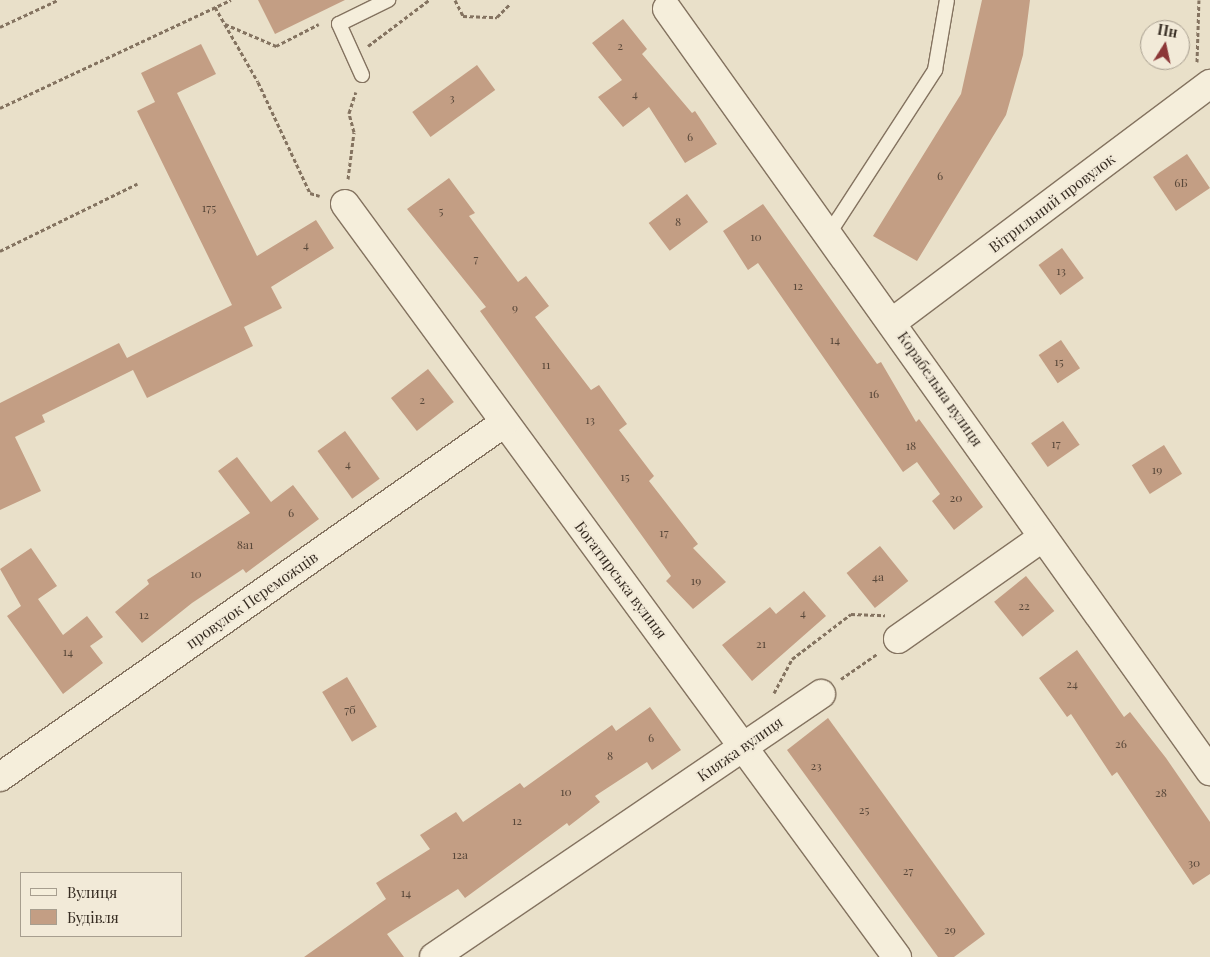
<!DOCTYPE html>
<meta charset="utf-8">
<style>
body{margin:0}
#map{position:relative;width:1210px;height:957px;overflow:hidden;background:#e9e0c9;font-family:"Playfair Display",serif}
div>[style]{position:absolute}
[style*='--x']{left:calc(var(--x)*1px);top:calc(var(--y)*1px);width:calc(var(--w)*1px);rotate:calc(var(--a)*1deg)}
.building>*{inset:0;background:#c39e84;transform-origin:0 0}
.path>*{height:3px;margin-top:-1.5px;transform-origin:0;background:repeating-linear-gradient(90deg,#847360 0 4px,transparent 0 6.5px)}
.roads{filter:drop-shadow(1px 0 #847360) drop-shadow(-1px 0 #847360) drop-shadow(0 1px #847360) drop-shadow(0 -1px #847360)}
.service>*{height:14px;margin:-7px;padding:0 7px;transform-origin:7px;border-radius:7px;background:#f5eedb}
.minor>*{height:28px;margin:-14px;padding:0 14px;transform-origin:14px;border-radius:14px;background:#f5eedb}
span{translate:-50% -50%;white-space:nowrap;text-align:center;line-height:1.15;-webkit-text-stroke:4px #f2ead8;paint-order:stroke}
.number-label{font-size:12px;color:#59483a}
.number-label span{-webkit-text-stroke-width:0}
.street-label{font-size:15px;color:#362c22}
.legend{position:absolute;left:20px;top:872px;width:162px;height:65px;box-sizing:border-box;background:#f2ead8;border:1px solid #a79e8f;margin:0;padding:6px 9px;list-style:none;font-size:15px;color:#362c22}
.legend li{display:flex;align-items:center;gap:10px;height:25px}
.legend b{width:25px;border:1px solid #a79e8f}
.north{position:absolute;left:1140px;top:20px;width:50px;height:50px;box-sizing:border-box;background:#f2ead8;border:1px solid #a79e8f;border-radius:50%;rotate:10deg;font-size:14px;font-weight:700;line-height:20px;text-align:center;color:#362c22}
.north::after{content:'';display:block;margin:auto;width:18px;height:22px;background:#8c3737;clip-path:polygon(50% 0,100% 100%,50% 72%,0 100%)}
</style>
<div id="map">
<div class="building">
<div style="clip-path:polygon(258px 0,345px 0,275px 34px)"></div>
<div style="clip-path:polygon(982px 0,1030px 0,1023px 55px,1006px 115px,917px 261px,873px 236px,961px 94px)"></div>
<div style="clip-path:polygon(623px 19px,647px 49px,642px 54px,692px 113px,695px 111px,717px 144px,685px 163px,649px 107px,623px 127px,598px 97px,622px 80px,592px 43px)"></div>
<div style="clip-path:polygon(201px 44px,216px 74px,177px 93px,257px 256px,316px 220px,334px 248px,271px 287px,282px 308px,244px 327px,253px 346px,147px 398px,133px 370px,42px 415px,45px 422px,15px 437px,41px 491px,0 510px,0 403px,119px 343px,127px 358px,232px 305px,137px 111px,155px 102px,141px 73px)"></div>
<div style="left:477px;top:65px;width:31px;height:80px;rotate:54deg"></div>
<div style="left:1187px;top:154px;width:41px;height:41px;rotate:56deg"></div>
<div style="clip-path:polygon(449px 178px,475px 213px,469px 216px,518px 282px,526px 276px,549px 306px,535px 317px,591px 390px,599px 385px,627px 424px,619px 430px,654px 476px,649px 481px,698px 544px,693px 548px,726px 582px,693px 609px,666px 581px,671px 576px,480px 311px,486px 307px,407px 209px)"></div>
<div style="left:687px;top:194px;width:35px;height:48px;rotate:53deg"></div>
<div style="clip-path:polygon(763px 204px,877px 364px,881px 362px,916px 422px,919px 419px,983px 507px,954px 530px,932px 501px,940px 494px,917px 462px,903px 472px,758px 263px,748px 270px,723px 231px)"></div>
<div style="left:1062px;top:248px;width:37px;height:29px;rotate:54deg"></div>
<div style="left:1061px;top:340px;width:34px;height:27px;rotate:56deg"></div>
<div style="left:428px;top:369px;width:42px;height:47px;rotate:52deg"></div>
<div style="left:1063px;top:421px;width:29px;height:39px;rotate:55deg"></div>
<div style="left:345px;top:431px;width:59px;height:34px;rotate:54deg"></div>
<div style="left:1164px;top:445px;width:34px;height:38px;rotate:58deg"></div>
<div style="clip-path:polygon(237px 457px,271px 502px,293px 485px,319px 519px,246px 573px,243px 569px,192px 603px,142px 643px,115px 612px,149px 584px,147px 580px,250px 513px,218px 471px)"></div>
<div style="left:880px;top:546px;width:45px;height:43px;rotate:51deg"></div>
<div style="clip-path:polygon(31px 548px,57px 586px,38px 599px,63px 635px,87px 616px,103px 637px,90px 646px,103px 663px,63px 694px,7px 616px,21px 606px,0 569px)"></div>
<div style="left:1026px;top:576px;width:45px;height:41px;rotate:51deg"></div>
<div style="clip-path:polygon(804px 591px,826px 616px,752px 681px,722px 645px,770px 607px,776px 614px)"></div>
<div style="clip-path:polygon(1077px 650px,1124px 717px,1130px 712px,1166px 758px,1210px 822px,1210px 874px,1193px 885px,1117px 772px,1112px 776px,1071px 714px,1067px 717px,1039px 678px)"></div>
<div style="left:347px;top:677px;width:58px;height:29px;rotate:59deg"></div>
<div style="clip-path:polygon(650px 707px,681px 750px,652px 770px,647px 762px,595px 796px,600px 802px,569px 826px,567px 823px,465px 898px,458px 889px,387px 934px,404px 957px,304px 957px,386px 899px,376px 883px,430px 849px,420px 835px,456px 812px,463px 822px,520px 783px,524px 788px,612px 725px,616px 731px)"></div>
<div style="clip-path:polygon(828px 718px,985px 934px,954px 957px,938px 957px,787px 750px)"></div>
</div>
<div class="path">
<div style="--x:455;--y:0;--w:18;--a:63"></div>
<div style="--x:463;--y:16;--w:34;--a:2"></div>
<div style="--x:497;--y:17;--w:18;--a:-45"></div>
<div style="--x:215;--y:7;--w:86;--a:60.2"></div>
<div style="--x:258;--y:82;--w:123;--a:64.9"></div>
<div style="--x:310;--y:193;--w:10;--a:17"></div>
<div style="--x:225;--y:24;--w:56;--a:23.3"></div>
<div style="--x:276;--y:46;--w:48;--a:-27.1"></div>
<div style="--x:0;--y:27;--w:64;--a:-25"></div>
<div style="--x:368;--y:46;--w:76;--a:-37"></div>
<div style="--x:1197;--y:62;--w:62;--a:-88.2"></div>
<div style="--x:0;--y:108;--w:255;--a:-25.1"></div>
<div style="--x:348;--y:179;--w:47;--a:-82.7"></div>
<div style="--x:354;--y:132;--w:20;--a:-105"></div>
<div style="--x:349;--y:113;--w:22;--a:-72"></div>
<div style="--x:0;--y:251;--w:153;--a:-26.1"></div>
<div style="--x:841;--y:679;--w:44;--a:-34.8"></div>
<div style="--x:774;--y:693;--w:38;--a:-62"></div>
<div style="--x:792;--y:659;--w:74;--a:-37.3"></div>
<div style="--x:851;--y:614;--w:34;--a:2"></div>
</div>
<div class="roads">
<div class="service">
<div style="--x:362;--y:75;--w:56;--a:-114.3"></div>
<div style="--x:339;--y:24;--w:55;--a:-26.1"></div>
<div style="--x:828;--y:235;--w:197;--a:-57"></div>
<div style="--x:935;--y:70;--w:71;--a:-80.3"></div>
</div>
<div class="minor">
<div style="--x:667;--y:9;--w:936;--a:54.53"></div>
<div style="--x:345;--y:204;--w:934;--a:53.76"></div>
<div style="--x:894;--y:321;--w:395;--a:-36.9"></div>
<div style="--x:898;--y:639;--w:177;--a:-35.1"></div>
<div style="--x:0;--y:777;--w:616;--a:-35.08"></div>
<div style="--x:434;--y:957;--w:468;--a:-34.2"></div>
</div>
</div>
<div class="number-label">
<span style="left:620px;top:46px">2</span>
<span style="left:635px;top:94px">4</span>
<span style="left:452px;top:98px">3</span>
<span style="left:690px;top:137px">6</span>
<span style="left:940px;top:176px">6</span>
<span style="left:1181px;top:183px">6Б</span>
<span style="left:209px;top:208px">175</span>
<span style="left:441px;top:211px">5</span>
<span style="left:678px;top:222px">8</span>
<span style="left:756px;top:237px">10</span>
<span style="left:306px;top:245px">4</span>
<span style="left:476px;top:259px">7</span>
<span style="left:1061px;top:271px">13</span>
<span style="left:798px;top:286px">12</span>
<span style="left:515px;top:308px">9</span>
<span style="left:835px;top:340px">14</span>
<span style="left:1059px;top:362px">15</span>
<span style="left:546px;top:365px">11</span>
<span style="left:874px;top:394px">16</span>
<span style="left:422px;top:400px">2</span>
<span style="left:590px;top:420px">13</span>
<span style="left:1056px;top:444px">17</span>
<span style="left:911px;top:446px">18</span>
<span style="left:348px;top:464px">4</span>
<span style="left:1157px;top:470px">19</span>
<span style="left:625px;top:477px">15</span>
<span style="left:956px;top:498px">20</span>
<span style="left:291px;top:513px">6</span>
<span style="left:664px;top:533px">17</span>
<span style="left:245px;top:545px">8а1</span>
<span style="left:196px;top:574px">10</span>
<span style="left:878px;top:577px">4а</span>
<span style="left:696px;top:581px">19</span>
<span style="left:1024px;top:606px">22</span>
<span style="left:803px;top:613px">4</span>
<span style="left:144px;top:615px">12</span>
<span style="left:761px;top:644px">21</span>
<span style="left:68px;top:652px">14</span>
<span style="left:1072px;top:684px">24</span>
<span style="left:350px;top:710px">7б</span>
<span style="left:651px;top:738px">6</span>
<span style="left:1121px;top:744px">26</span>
<span style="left:610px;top:756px">8</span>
<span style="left:816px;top:766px">23</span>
<span style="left:566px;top:792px">10</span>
<span style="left:1161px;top:793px">28</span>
<span style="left:864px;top:810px">25</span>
<span style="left:517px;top:821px">12</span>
<span style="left:460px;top:855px">12а</span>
<span style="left:1194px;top:863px">30</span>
<span style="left:908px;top:871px">27</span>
<span style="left:406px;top:893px">14</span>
<span style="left:950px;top:930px">29</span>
</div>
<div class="street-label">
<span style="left:1052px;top:203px;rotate:-37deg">Вітрильний провулок</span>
<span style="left:940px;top:389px;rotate:55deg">Корабельна вулиця</span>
<span style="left:621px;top:580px;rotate:53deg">Богатирська вулиця</span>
<span style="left:252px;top:600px;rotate:-35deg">провулок Переможців</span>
<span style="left:740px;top:749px;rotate:-35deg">Княжа вулиця</span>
</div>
<ul class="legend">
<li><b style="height:6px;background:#f5eedb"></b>Вулиця</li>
<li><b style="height:14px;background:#c39e84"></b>Будівля</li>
</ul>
<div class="north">Пн</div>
</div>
